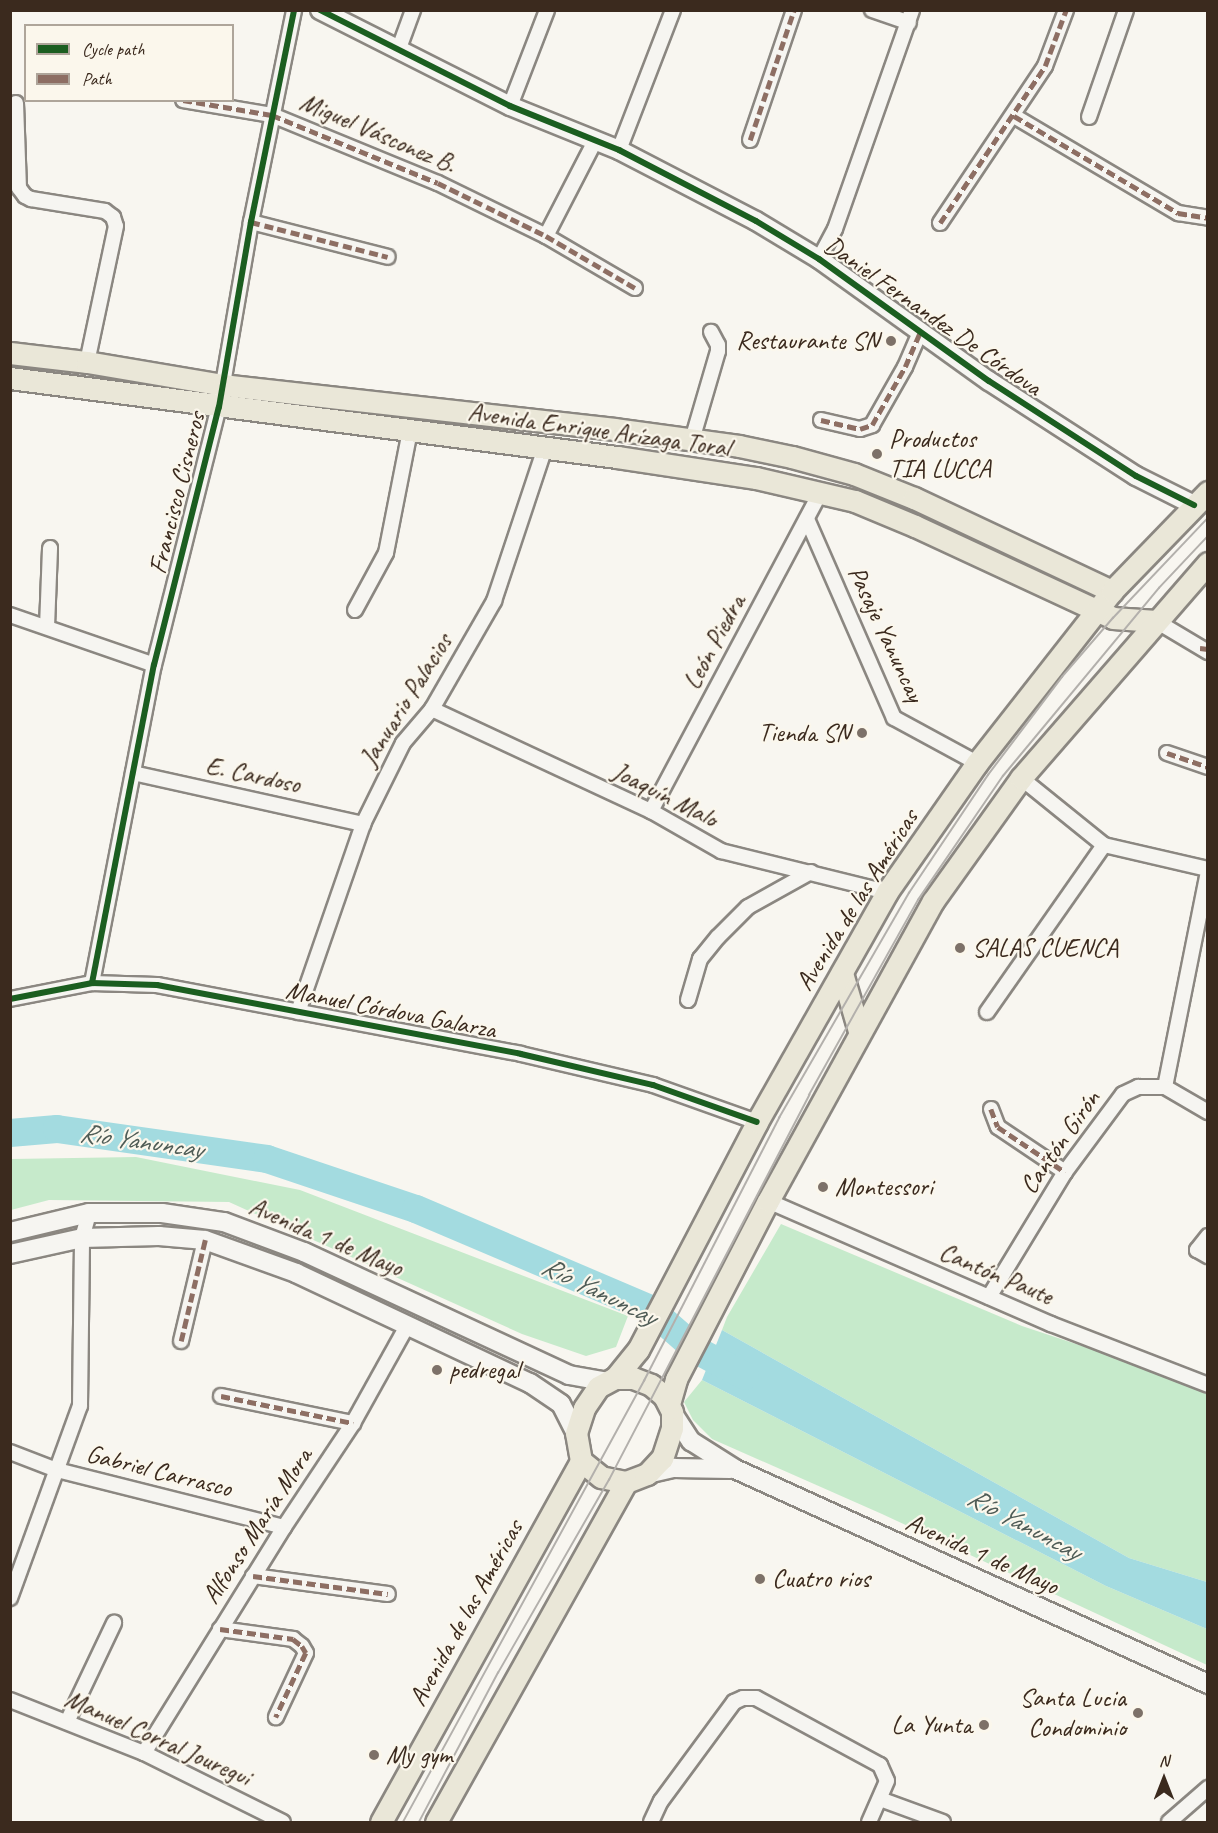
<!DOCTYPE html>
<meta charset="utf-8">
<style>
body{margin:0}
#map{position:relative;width:1218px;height:1833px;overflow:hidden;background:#f8f6f0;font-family:Caveat,sans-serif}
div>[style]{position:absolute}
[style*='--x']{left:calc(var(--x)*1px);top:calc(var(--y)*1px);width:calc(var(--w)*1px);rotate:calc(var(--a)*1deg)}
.green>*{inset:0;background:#c6eacb}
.water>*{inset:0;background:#a3dbe0}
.river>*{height:28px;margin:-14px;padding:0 14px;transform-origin:14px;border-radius:14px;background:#a3dbe0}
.roads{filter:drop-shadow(2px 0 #8b8781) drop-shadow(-2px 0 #8b8781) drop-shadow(0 2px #8b8781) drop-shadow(0 -2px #8b8781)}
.street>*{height:14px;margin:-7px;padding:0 7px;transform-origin:7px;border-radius:7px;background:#f6f5f1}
.secondary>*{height:18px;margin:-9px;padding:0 9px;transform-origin:9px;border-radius:9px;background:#f6f5f1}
.primary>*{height:21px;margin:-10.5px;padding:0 10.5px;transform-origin:10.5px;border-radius:10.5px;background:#eae7d8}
.tram>*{height:1.5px;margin:-0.75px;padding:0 0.75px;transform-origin:0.75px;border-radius:0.75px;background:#b3b0ac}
.quiet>*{height:4.5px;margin-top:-2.25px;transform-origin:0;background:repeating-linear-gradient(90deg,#8d6e63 0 9px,transparent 0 13.5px)}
.cycleway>*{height:6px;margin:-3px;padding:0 3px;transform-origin:3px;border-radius:3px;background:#1b5e20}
.dots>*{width:16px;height:16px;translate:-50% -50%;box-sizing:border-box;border:3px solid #fbf7ec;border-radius:50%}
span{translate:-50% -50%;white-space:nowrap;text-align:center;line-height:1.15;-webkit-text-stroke:4.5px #fbf7ec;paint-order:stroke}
.street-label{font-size:26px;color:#3b2a1e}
.poi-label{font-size:26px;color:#3b2a1e}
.right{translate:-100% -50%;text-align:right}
.left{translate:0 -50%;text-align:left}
.water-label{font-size:27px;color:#4f5c56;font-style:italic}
.frame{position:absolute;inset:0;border:12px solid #3b2a1e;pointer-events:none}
.legend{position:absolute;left:24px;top:24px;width:210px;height:78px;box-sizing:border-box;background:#fbf7ec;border:2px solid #aea59a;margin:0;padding:8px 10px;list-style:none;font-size:18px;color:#3b2a1e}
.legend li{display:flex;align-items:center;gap:12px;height:30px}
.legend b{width:30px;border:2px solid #aea59a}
.north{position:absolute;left:1134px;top:1749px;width:60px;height:60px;-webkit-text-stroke:4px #fbf7ec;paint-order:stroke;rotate:0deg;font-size:16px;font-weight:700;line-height:24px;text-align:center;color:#3b2a1e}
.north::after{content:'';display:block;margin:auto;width:21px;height:27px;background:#3b2a1e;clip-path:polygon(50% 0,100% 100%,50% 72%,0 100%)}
</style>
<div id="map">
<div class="green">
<div style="clip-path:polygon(136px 1157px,300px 1190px,628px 1316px,616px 1347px,586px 1356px,522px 1334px,229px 1202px,49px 1200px,11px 1210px,11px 1159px)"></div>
<div style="clip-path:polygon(781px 1224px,1022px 1326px,1130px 1362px,1207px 1394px,1207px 1582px,1129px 1558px,722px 1330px,727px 1317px)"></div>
<div style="clip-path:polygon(702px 1380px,1106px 1586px,1207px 1629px,1207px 1665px,882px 1514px,712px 1439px,693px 1420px,684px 1402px)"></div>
</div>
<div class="water">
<div style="clip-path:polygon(722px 1330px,1129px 1558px,1207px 1582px,1207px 1629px,1106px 1586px,702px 1380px)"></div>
</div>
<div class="river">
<div style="--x:10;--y:1133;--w:47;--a:-4.9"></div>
<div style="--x:57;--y:1129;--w:212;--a:8.1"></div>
<div style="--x:267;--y:1159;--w:157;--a:18.6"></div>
<div style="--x:416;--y:1209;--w:254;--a:23.1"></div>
<div style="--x:650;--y:1309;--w:64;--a:41.2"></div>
<div style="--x:698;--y:1351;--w:53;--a:28"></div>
</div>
<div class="roads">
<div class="street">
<div style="--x:872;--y:10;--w:39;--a:19"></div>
<div style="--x:398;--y:51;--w:44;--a:-69.9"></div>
<div style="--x:183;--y:100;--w:90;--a:9.6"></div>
<div style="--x:272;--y:115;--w:179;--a:22.3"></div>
<div style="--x:438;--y:183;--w:120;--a:26.1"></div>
<div style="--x:546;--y:236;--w:103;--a:30.3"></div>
<div style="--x:16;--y:103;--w:85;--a:88"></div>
<div style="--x:19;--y:188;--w:10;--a:53"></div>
<div style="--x:25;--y:196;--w:7;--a:27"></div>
<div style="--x:31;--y:199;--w:75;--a:9.2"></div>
<div style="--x:105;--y:211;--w:10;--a:37"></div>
<div style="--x:113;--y:217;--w:9;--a:72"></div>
<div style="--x:116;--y:226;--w:139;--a:102"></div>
<div style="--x:510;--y:106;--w:103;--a:-68.9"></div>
<div style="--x:1014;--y:116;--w:191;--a:30.6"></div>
<div style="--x:1178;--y:213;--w:30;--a:9"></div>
<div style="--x:1089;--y:117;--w:113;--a:-70.9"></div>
<div style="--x:750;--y:140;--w:137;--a:-71.3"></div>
<div style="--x:619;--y:150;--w:150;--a:-68.9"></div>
<div style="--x:251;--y:222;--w:141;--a:14.3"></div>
<div style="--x:940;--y:223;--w:189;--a:-56.2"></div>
<div style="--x:1045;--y:66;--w:60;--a:-69.4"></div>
<div style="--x:546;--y:236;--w:109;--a:-62.7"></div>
<div style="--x:819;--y:259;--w:34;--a:-62"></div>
<div style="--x:835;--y:229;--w:232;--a:-70.6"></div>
<div style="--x:821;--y:420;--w:40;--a:13"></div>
<div style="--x:860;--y:429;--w:13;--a:-18"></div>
<div style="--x:872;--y:425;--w:67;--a:-60.4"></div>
<div style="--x:905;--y:367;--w:40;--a:-66.6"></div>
<div style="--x:692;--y:440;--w:93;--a:-73.7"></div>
<div style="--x:718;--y:351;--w:6;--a:-90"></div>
<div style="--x:718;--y:345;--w:15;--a:-118"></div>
<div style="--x:807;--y:519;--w:217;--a:66.4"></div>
<div style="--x:894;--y:718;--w:94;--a:28.5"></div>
<div style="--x:355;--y:610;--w:65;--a:-61.5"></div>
<div style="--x:386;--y:553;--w:124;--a:-78.9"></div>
<div style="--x:10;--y:615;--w:152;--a:19.1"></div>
<div style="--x:1156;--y:621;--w:61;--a:30.8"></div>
<div style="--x:47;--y:627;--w:79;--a:-87.8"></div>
<div style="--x:432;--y:709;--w:242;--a:25"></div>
<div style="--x:651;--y:811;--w:81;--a:29.7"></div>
<div style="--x:721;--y:851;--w:171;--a:13.9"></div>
<div style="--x:1167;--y:753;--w:43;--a:18.9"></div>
<div style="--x:133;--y:773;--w:236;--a:12.5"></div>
<div style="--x:1021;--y:778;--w:107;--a:38.9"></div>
<div style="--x:1104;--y:845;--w:107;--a:13"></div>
<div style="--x:651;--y:811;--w:358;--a:-62"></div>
<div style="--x:92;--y:983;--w:324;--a:-79"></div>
<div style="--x:154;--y:665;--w:266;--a:-75.9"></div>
<div style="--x:219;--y:407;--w:188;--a:-80.2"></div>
<div style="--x:251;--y:222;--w:216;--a:-78.5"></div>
<div style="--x:10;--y:999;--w:84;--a:-11"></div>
<div style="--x:92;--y:983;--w:65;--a:1.8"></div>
<div style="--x:157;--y:985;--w:370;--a:10.7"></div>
<div style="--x:521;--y:1054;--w:136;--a:13.2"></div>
<div style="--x:653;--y:1085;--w:110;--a:19.6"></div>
<div style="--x:688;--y:1000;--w:43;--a:-73.7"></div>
<div style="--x:700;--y:959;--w:28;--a:-51"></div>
<div style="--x:718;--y:937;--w:42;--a:-45"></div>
<div style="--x:748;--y:907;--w:72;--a:-29.1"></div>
<div style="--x:298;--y:1012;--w:199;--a:-70.9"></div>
<div style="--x:363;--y:824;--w:90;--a:-63.7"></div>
<div style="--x:403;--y:743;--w:45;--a:-49.5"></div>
<div style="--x:432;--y:709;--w:125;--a:-60.1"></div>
<div style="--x:494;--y:601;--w:161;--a:-71.6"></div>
<div style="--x:987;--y:1012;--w:204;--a:-55"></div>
<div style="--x:1165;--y:1087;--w:219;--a:-78.7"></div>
<div style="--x:991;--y:1109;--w:19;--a:69"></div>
<div style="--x:998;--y:1127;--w:81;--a:33.9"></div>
<div style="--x:768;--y:1201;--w:309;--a:23.5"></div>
<div style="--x:1051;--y:1324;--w:168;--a:21.2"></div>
<div style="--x:1208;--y:1236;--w:18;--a:128"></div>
<div style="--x:1197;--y:1250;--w:13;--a:29"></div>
<div style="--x:989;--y:1297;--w:146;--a:-58.7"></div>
<div style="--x:1065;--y:1172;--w:97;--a:-53.4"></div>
<div style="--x:1123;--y:1094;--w:17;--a:-25"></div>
<div style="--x:1138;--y:1087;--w:27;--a:0"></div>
<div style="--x:1165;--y:1087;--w:50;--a:30.2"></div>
<div style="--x:181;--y:1341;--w:104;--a:-76.6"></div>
<div style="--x:221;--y:1396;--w:135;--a:11.6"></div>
<div style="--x:10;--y:1452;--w:50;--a:21"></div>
<div style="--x:57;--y:1470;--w:234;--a:14.1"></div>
<div style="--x:253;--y:1576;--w:136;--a:7.6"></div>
<div style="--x:10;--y:1598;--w:204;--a:-70"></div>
<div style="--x:80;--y:1406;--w:168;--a:-89.3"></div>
<div style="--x:82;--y:1238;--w:26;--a:-74"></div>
<div style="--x:220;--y:1629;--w:74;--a:7.8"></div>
<div style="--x:293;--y:1639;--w:11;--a:38"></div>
<div style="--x:302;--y:1646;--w:8;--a:60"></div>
<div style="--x:306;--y:1653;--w:71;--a:115.1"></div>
<div style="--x:10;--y:1700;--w:144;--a:21.6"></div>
<div style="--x:144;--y:1753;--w:155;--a:26.4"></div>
<div style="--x:67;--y:1722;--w:110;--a:-64.6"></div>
<div style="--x:144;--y:1753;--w:266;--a:-58.2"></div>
<div style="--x:284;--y:1527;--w:125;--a:-56.4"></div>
<div style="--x:353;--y:1423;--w:113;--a:-60.9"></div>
<div style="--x:880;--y:1799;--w:67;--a:20.1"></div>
<div style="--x:651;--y:1822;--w:23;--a:-65"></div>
<div style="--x:661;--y:1801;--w:123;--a:-53.6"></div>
<div style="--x:734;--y:1702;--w:10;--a:-24"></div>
<div style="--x:743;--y:1698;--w:13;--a:0"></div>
<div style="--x:756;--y:1698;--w:141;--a:28.4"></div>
<div style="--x:880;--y:1765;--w:17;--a:66"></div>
<div style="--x:887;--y:1781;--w:45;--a:113.7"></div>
<div style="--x:1169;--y:1822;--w:52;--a:-41.1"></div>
</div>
<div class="secondary">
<div style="--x:320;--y:10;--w:213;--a:26.8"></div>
<div style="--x:510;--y:106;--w:118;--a:22"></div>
<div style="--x:619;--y:150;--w:154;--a:27.4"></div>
<div style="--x:756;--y:221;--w:74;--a:31.1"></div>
<div style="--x:819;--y:259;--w:209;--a:35.7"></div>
<div style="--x:989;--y:381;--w:175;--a:32.9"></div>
<div style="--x:1136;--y:476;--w:65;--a:26.6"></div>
<div style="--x:10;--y:1232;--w:81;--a:-13.5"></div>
<div style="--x:89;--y:1213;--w:73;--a:0"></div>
<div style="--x:162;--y:1213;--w:63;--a:8.3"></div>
<div style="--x:224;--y:1222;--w:85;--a:20.6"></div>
<div style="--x:304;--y:1252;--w:292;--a:24.9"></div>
<div style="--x:569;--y:1375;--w:39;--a:10"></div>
<div style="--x:10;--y:1254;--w:74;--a:-12.5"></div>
<div style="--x:82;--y:1238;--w:77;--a:-1.5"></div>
<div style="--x:159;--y:1236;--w:46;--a:5"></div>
<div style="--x:205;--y:1240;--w:97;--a:19.9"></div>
<div style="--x:296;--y:1273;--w:259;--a:25.2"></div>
<div style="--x:530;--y:1383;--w:37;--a:34"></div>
<div style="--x:561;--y:1404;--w:33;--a:63"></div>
<div style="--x:672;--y:1412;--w:35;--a:57"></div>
<div style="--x:691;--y:1441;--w:52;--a:32.5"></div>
<div style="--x:735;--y:1469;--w:520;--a:24.44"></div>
<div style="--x:647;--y:1474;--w:28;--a:-13"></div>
<div style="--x:674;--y:1468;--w:56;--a:1"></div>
</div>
<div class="primary">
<div style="--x:10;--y:353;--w:78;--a:6.7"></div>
<div style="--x:87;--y:362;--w:138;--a:9.6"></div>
<div style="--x:223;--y:385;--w:393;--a:6.4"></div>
<div style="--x:614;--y:429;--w:126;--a:7.7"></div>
<div style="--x:739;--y:446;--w:54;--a:11.7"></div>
<div style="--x:792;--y:457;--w:64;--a:15.3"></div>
<div style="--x:854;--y:474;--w:65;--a:21.8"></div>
<div style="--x:914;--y:498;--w:219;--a:25.2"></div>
<div style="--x:10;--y:378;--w:612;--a:7.42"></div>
<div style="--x:617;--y:457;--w:141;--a:8.6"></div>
<div style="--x:756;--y:478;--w:102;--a:13.1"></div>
<div style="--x:855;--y:501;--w:65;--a:22.6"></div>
<div style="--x:915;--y:526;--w:218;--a:24.9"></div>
<div style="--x:1113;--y:618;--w:43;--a:4"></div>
<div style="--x:842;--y:973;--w:60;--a:73.7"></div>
<div style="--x:615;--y:1378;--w:18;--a:0"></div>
<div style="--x:633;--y:1378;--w:19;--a:21"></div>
<div style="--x:651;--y:1385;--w:17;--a:40"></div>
<div style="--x:664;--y:1396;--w:18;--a:63"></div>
<div style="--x:672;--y:1412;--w:16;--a:90"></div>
<div style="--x:672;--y:1428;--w:32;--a:108"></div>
<div style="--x:662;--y:1458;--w:22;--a:133"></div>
<div style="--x:647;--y:1474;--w:22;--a:159"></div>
<div style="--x:626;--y:1482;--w:25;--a:-169"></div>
<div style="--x:601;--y:1477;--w:26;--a:-141"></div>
<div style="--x:581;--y:1461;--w:28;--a:-100"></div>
<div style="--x:576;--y:1433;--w:26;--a:-72"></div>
<div style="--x:584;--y:1408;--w:25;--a:-56"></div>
<div style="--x:598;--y:1387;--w:19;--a:-28"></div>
<div style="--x:615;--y:1378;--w:36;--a:-51"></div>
<div style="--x:638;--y:1350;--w:257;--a:-62.4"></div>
<div style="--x:757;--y:1122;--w:264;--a:-60.5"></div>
<div style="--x:887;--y:892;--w:157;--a:-55.1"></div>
<div style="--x:977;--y:763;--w:219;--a:-51.9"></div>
<div style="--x:1112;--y:591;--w:138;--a:-45.9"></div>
<div style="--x:669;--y:1404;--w:26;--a:-74"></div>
<div style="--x:676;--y:1379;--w:200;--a:-62.7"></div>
<div style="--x:768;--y:1201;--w:342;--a:-61.2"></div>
<div style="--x:933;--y:901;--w:151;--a:-54.4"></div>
<div style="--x:1021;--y:778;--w:285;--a:-49"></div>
<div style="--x:381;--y:1822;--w:413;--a:-61"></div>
<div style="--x:436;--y:1822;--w:389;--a:-60.8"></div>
</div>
</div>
<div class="tram">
<div style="--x:403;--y:1822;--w:503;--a:-61.34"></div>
<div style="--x:644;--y:1381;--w:296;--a:-62.8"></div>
<div style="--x:779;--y:1118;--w:260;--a:-60"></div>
<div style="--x:909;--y:893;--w:142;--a:-56.2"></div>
<div style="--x:988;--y:775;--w:123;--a:-52.9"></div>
<div style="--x:1062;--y:677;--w:78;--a:-49.2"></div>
<div style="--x:1113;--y:618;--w:138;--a:-46.5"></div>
<div style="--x:419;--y:1822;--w:169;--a:-62.1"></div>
<div style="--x:498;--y:1673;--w:223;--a:-60.1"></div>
<div style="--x:609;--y:1480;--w:434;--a:-62.5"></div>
<div style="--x:809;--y:1095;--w:223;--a:-60.8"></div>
<div style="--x:918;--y:900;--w:150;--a:-55.6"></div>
<div style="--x:1003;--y:776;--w:244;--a:-50.3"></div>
<div style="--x:1159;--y:588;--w:71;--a:-46.7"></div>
</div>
<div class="quiet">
<div style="--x:183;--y:100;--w:90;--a:9.6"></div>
<div style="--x:272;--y:115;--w:179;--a:22.3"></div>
<div style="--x:438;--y:183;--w:120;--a:26.1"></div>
<div style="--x:546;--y:236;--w:103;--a:30.3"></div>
<div style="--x:1014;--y:116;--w:191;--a:30.6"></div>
<div style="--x:1178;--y:213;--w:30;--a:9"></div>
<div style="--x:750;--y:140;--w:137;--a:-71.3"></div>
<div style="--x:251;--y:222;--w:141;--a:14.3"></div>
<div style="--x:940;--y:223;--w:189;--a:-56.2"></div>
<div style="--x:1045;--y:66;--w:60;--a:-69.4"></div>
<div style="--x:821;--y:420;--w:40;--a:13"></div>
<div style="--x:860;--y:429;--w:13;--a:-18"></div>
<div style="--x:872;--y:425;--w:67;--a:-60.4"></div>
<div style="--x:905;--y:367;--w:40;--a:-66.6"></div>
<div style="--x:1200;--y:648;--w:8;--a:7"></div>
<div style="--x:1167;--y:753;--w:43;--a:18.9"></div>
<div style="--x:991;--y:1109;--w:19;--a:69"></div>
<div style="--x:998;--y:1127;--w:81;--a:33.9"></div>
<div style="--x:181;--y:1341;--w:104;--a:-76.6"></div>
<div style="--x:221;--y:1396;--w:135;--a:11.6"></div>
<div style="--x:253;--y:1576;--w:136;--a:7.6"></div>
<div style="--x:220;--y:1629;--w:74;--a:7.8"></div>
<div style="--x:293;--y:1639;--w:11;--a:38"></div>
<div style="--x:302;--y:1646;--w:8;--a:60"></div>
<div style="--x:306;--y:1653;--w:71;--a:115.1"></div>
</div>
<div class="cycleway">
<div style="--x:320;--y:10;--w:213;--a:26.8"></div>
<div style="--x:510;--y:106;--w:118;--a:22"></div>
<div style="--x:619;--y:150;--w:154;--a:27.4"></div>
<div style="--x:756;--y:221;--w:74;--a:31.1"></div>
<div style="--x:819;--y:259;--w:209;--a:35.7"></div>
<div style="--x:989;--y:381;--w:175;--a:32.9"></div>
<div style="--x:1136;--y:476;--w:65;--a:26.6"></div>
<div style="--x:92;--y:983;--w:324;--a:-79"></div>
<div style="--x:154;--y:665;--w:266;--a:-75.9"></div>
<div style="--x:219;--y:407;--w:188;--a:-80.2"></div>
<div style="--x:251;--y:222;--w:216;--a:-78.5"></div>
<div style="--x:10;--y:999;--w:84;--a:-11"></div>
<div style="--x:92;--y:983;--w:65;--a:1.8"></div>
<div style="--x:157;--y:985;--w:370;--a:10.7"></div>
<div style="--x:521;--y:1054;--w:136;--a:13.2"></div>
<div style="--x:653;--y:1085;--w:110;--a:19.6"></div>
</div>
<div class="dots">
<div style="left:891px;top:341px;background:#7d7168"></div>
<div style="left:877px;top:454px;background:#7d7168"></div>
<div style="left:862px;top:733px;background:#7d7168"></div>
<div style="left:960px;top:948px;background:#7d7168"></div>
<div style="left:823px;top:1187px;background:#7d7168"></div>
<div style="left:437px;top:1370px;background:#7d7168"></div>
<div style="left:760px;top:1579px;background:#7d7168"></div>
<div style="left:1138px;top:1713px;background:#7d7168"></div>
<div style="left:984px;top:1725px;background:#7d7168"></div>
<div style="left:374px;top:1755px;background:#7d7168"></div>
</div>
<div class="street-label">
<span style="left:378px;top:133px;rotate:23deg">Miguel Vásconez B.</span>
<span style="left:933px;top:316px;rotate:35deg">Daniel Fernandez De Córdova</span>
<span style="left:599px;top:430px;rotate:8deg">Avenida Enrique Arízaga Toral</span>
<span style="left:177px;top:493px;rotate:-76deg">Francisco Cisneros</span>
<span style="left:886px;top:634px;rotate:65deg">Pasaje Yanuncay</span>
<span style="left:714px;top:642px;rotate:-62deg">León Piedra</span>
<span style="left:406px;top:700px;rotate:-58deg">Januario Palacios</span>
<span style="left:253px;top:775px;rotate:12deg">E. Cardoso</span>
<span style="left:665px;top:795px;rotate:27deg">Joaquín Malo</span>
<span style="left:857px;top:900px;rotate:-58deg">Avenida de las Américas</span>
<span style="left:391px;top:1010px;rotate:11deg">Manuel Córdova Galarza</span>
<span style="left:1060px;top:1142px;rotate:-55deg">Cantón Girón</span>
<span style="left:326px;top:1237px;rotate:23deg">Avenida 1 de Mayo</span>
<span style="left:996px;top:1274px;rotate:23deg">Cantón Paute</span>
<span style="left:159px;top:1471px;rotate:14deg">Gabriel Carrasco</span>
<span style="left:257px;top:1526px;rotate:-57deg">Alfonso María Mora</span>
<span style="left:982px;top:1554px;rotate:24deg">Avenida 1 de Mayo</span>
<span style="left:466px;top:1613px;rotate:-61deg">Avenida de las Américas</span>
<span style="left:158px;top:1738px;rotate:24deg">Manuel Corral Jouregui</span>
</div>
<div class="poi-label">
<span class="right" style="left:879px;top:341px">Restaurante SN</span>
<span class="left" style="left:889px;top:454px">Productos<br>TIA LUCCA</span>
<span class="right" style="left:850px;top:733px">Tienda SN</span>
<span class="left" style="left:972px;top:948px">SALAS CUENCA</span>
<span class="left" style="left:835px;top:1187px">Montessori</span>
<span class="left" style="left:449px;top:1370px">pedregal</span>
<span class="left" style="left:772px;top:1579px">Cuatro rios</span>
<span class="right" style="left:1126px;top:1713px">Santa Lucia<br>Condominio</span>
<span class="right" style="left:972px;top:1725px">La Yunta</span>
<span class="left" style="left:386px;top:1755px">My gym</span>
</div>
<div class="water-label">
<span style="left:141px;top:1141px;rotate:8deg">Río Yanuncay</span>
<span style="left:599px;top:1291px;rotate:26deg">Río Yanuncay</span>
<span style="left:1024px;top:1524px;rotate:28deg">Río Yanuncay</span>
</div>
<div class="frame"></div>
<ul class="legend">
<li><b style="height:8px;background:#1b5e20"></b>Cycle path</li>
<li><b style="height:8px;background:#8d6e63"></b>Path</li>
</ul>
<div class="north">N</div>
</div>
